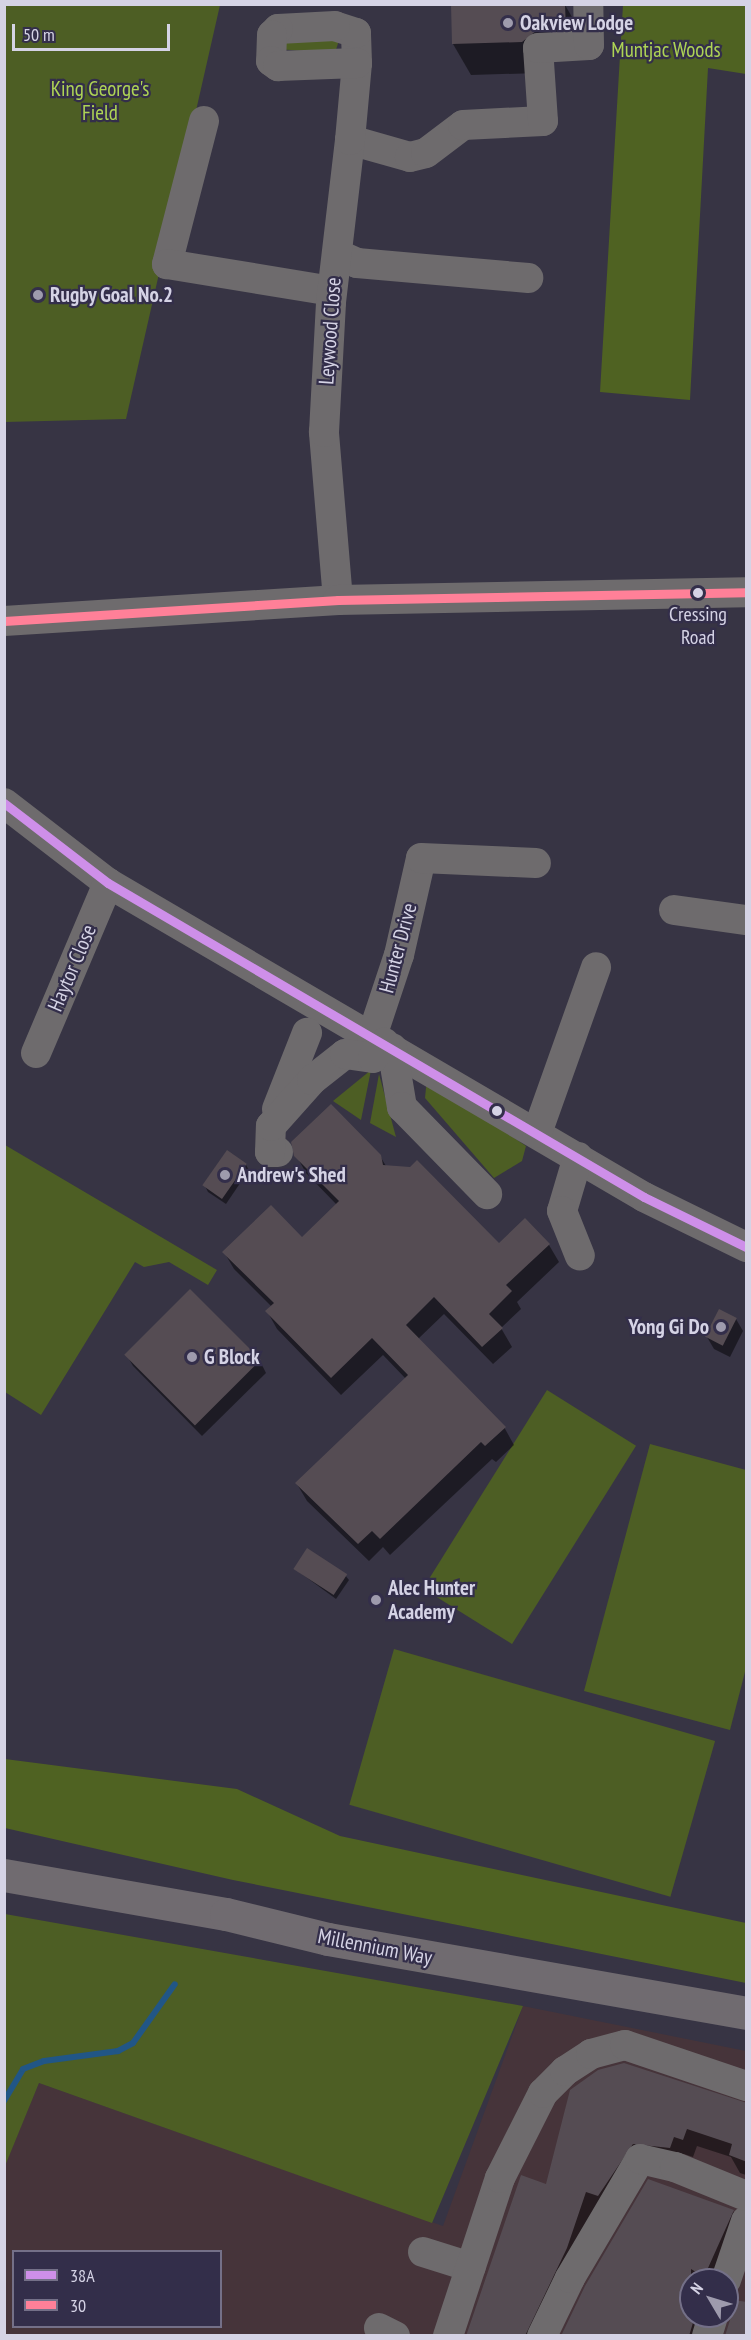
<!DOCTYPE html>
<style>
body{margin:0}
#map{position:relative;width:751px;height:2340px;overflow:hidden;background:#373444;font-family:"PT Sans Narrow",sans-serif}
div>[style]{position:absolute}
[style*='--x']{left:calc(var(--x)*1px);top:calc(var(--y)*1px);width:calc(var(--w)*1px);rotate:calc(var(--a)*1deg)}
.commercial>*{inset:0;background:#46343a}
.green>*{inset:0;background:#4d5e24;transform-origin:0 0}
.forest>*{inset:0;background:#4f6222}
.shadow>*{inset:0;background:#0007}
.stream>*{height:6px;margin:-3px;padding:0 3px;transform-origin:3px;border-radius:3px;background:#215686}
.building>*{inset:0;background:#554c53;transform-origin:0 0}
.minor>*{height:30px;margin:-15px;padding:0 15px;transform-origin:15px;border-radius:15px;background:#6e6b6d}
.major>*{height:33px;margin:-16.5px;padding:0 16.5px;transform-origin:16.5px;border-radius:16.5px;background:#706b70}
.bus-1>*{height:9px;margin:-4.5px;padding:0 4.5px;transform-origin:4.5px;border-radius:4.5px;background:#ce8fe9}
.bus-2>*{height:9px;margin:-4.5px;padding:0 4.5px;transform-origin:4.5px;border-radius:4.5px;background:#ff8098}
.dots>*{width:16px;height:16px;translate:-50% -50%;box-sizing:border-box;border:3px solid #332e4a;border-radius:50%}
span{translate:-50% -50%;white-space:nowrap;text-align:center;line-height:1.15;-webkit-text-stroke:4.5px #332e4a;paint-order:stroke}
.bus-label{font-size:20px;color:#d5d3e5}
.poi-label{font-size:21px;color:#d5d3e5;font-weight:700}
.left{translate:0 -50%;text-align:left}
.right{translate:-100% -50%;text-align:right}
.park-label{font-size:21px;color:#aed455}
.street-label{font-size:21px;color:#d5d3e5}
.frame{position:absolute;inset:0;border:6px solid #d5d3e5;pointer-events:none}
.legend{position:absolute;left:12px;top:2250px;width:210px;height:78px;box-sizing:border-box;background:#332e4a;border:2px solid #747088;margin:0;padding:8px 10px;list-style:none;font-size:18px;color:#d5d3e5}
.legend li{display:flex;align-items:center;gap:12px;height:30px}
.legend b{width:30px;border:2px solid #747088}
.north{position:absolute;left:679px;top:2268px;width:60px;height:60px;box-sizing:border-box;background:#332e4a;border:2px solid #747088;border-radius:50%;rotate:308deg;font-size:16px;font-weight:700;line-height:24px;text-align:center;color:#d5d3e5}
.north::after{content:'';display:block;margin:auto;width:21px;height:27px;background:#9e9bad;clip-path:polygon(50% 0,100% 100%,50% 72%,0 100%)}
.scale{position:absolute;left:12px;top:24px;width:158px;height:27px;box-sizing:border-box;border:3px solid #d5d3e5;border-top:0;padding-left:8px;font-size:18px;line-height:21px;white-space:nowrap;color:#d5d3e5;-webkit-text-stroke:4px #332e4a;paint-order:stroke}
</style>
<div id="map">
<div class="commercial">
<div style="clip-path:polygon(evenodd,523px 2006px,746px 2051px,746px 2335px,5px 2336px,5px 2165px,39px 2083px,443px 2226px,523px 2006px,14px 2252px,220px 2252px,220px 2326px,14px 2326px,14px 2252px,523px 2006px,691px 2280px,727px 2280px,727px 2316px,691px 2316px,691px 2280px)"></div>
</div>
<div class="green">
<div style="clip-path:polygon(4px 5px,220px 5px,126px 419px,5px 422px)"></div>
<div style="clip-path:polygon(341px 34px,335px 53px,276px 49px,279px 36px)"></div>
<div style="clip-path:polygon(371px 1070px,361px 1120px,333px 1101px)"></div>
<div style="clip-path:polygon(379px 1074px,396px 1137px,370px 1123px)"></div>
<div style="clip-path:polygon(427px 1078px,526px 1146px,522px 1161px,494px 1178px,425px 1098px)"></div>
<div style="clip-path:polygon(5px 1145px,217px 1270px,208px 1285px,169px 1262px,144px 1267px,135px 1262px,41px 1415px,5px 1392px)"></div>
<div style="left:547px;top:1390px;width:105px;height:234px;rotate:32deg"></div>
<div style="clip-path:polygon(650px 1444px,746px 1470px,746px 1668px,730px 1730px,584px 1691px)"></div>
<div style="left:394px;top:1649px;width:334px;height:162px;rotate:16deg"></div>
<div style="clip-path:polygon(5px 1914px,523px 2006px,432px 2223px,39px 2083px,5px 2166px)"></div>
</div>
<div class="forest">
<div style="clip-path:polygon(623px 5px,746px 5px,746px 74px,708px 68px,690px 400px,600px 392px)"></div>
<div style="clip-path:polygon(5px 1759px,237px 1789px,340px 1836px,746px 1923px,746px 1983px,233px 1880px,5px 1828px)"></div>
</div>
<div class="shadow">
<div style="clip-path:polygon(565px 5px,583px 36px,540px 73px,471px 75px,453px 44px)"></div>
<div style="clip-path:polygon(296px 1155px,380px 1156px,386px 1166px,499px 1245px,549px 1245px,559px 1262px,517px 1302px,521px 1309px,501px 1328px,512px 1347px,493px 1364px,444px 1314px,418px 1339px,504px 1427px,514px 1445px,496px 1462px,492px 1459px,390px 1555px,383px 1547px,369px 1561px,307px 1501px,297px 1484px,406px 1379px,383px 1355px,341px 1395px,277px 1329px,267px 1311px,272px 1307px,234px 1269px,224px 1252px,302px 1239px,337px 1205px,306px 1173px)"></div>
<div style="clip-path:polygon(246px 1165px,249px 1170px,226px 1204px,208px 1192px,205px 1186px)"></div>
<div style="clip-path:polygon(736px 1319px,743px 1331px,730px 1357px,714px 1349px,707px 1337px)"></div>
<div style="clip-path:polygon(126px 1354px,260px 1361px,266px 1373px,202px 1436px,133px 1366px)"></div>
<div style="clip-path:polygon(295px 1569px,345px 1575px,349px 1580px,336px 1599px)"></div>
<div style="clip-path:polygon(572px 2091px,746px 2104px,746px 2175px,740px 2173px,731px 2157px,697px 2146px,693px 2157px,684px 2154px,680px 2165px,642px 2160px,543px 2336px,467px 2336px,522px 2177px,547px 2186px)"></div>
<div style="clip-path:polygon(733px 2211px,742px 2228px,721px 2280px,691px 2280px,691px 2316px,716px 2316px,703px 2336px,563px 2336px)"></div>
</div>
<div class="stream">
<div style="--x:4;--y:2101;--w:37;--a:-59"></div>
<div style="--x:23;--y:2069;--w:22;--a:-21"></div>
<div style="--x:44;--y:2061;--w:75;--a:-7.7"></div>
<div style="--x:118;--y:2051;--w:17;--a:-28"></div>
<div style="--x:133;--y:2043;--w:72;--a:-54.6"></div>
</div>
<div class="building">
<div style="clip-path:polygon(451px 4px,565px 4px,566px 29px,536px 31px,522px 42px,452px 44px)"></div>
<div style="clip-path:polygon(331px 1104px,381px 1155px,383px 1165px,410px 1167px,417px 1160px,499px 1243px,525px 1218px,550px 1244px,506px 1285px,512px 1291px,489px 1314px,503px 1328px,482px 1347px,434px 1297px,406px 1325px,506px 1427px,485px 1446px,481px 1442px,380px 1539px,372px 1531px,358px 1544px,295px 1483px,408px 1375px,372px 1338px,331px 1378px,265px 1311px,274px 1303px,222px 1252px,271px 1205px,302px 1237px,339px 1201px,294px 1156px,291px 1142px)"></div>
<div style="left:227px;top:1150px;width:24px;height:43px;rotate:35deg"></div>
<div style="left:190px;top:1289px;width:100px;height:93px;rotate:45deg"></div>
<div style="left:719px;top:1309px;width:20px;height:31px;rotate:27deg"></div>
<div style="left:307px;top:1548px;width:48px;height:25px;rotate:33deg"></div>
<div style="clip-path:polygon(624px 2063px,747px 2103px,747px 2162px,729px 2155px,732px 2144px,687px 2129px,683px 2140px,674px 2137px,670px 2148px,633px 2144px,598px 2196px,586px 2192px,567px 2248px,525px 2336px,466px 2336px,521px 2175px,546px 2184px,570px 2090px,598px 2070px)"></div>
<div style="clip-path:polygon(648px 2179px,734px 2210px,704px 2277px,691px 2269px,691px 2316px,695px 2316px,689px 2336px,561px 2336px,585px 2286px)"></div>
<div style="clip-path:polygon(727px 2299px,747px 2302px,747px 2336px,725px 2336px,730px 2320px)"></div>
</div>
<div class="minor">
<div style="--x:204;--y:121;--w:148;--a:104.5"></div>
<div style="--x:167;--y:264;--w:167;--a:9.3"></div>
<div style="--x:350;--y:140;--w:62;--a:15.8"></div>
<div style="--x:410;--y:157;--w:16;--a:-14"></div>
<div style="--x:426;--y:153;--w:46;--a:-37.1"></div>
<div style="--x:463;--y:125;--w:80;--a:-2.9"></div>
<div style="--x:543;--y:121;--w:73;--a:-93.9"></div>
<div style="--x:538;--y:48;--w:51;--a:-3.4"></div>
<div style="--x:589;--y:45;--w:39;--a:-91"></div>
<div style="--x:337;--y:254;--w:22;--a:24"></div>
<div style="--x:357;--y:263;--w:172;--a:5"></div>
<div style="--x:338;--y:600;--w:169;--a:-94.8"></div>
<div style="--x:324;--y:432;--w:130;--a:-86.9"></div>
<div style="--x:331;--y:302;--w:163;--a:-83.3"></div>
<div style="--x:350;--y:140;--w:77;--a:-84.8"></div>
<div style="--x:357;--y:63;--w:30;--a:-92"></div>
<div style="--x:356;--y:33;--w:22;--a:-162"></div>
<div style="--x:335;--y:26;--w:57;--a:177"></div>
<div style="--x:278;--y:29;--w:8;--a:135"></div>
<div style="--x:272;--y:35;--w:26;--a:92"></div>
<div style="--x:271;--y:61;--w:9;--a:36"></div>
<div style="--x:278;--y:66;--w:79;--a:-2.2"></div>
<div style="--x:4;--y:621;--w:335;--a:-3.6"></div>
<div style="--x:338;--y:600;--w:408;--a:-1.1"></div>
<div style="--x:4;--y:803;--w:131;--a:37.6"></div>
<div style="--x:108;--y:883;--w:621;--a:30.36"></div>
<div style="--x:644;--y:1197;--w:114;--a:26.1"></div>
<div style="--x:674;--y:910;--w:73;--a:7.9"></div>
<div style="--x:372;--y:1036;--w:85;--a:-71.6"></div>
<div style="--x:399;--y:955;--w:99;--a:-77.2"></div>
<div style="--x:421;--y:858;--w:115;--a:2.5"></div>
<div style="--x:392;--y:1048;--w:60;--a:80.4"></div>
<div style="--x:402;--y:1107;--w:122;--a:45.7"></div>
<div style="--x:36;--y:1053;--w:185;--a:-67"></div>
<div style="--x:277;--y:1109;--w:82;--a:-68.5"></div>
<div style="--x:537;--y:1133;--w:176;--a:-70.4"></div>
<div style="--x:278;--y:1152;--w:8;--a:180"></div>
<div style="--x:270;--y:1152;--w:26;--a:-88"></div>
<div style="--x:271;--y:1126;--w:62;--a:-48.3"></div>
<div style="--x:312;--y:1080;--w:42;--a:-38.2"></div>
<div style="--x:345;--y:1054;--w:28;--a:8"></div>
<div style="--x:373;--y:1058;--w:19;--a:-54"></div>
<div style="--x:578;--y:1157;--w:56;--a:106.5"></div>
<div style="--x:562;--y:1211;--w:48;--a:68.2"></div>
<div style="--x:423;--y:2252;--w:50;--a:17.4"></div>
<div style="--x:726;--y:2280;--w:62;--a:-71.3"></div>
<div style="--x:379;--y:2328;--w:18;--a:27"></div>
<div style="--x:448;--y:2336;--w:166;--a:-71.8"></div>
<div style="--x:500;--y:2178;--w:95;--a:-63.2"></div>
<div style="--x:543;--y:2093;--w:31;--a:-45"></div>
<div style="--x:565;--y:2071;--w:31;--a:-33"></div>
<div style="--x:591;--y:2054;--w:35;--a:-15"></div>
<div style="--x:625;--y:2045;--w:128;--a:18.7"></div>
<div style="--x:542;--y:2336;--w:64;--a:-64.2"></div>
<div style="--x:570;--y:2278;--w:138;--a:-59.5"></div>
<div style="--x:640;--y:2159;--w:36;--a:13"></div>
<div style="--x:675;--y:2167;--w:77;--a:22.2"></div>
<div style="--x:707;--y:2336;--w:21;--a:-73"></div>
</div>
<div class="major">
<div style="--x:4;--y:1875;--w:225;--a:10"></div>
<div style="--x:226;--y:1914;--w:105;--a:13.8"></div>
<div style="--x:328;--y:1939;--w:424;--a:10"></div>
</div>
<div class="bus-1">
<div style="--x:4;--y:803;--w:131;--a:37.6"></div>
<div style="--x:108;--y:883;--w:621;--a:30.36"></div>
<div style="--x:644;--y:1197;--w:114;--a:26.1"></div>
</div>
<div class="bus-2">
<div style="--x:4;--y:621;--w:335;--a:-3.6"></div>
<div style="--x:338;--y:600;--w:408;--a:-1.1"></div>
</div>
<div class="dots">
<div style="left:508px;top:23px;background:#9e9bad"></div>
<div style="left:38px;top:295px;background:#9e9bad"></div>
<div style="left:698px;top:593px;background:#d5d3e5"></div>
<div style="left:497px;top:1111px;background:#d5d3e5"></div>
<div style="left:225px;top:1175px;background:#9e9bad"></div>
<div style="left:721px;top:1327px;background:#9e9bad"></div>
<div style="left:192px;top:1357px;background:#9e9bad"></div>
<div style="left:376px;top:1600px;background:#9e9bad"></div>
</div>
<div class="bus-label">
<span style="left:698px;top:626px">Cressing<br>Road</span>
</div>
<div class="poi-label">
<span class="left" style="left:520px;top:23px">Oakview Lodge</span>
<span class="left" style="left:50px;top:295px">Rugby Goal No.2</span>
<span class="left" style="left:237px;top:1175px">Andrew's Shed</span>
<span class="right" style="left:709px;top:1327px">Yong Gi Do</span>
<span class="left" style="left:204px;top:1357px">G Block</span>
<span class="left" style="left:388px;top:1600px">Alec Hunter<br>Academy</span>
</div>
<div class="park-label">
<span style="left:666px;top:50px">Muntjac Woods</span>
<span style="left:100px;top:101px">King George's<br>Field</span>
</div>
<div class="street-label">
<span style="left:330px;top:331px;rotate:-86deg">Leywood Close</span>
<span style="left:398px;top:948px;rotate:-75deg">Hunter Drive</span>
<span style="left:72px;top:968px;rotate:-67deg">Haytor Close</span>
<span style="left:375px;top:1947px;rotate:11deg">Millennium Way</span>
</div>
<div class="frame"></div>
<ul class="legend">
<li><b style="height:8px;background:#ce8fe9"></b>38A</li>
<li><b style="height:8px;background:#ff8098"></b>30</li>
</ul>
<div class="north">N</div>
<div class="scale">50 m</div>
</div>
